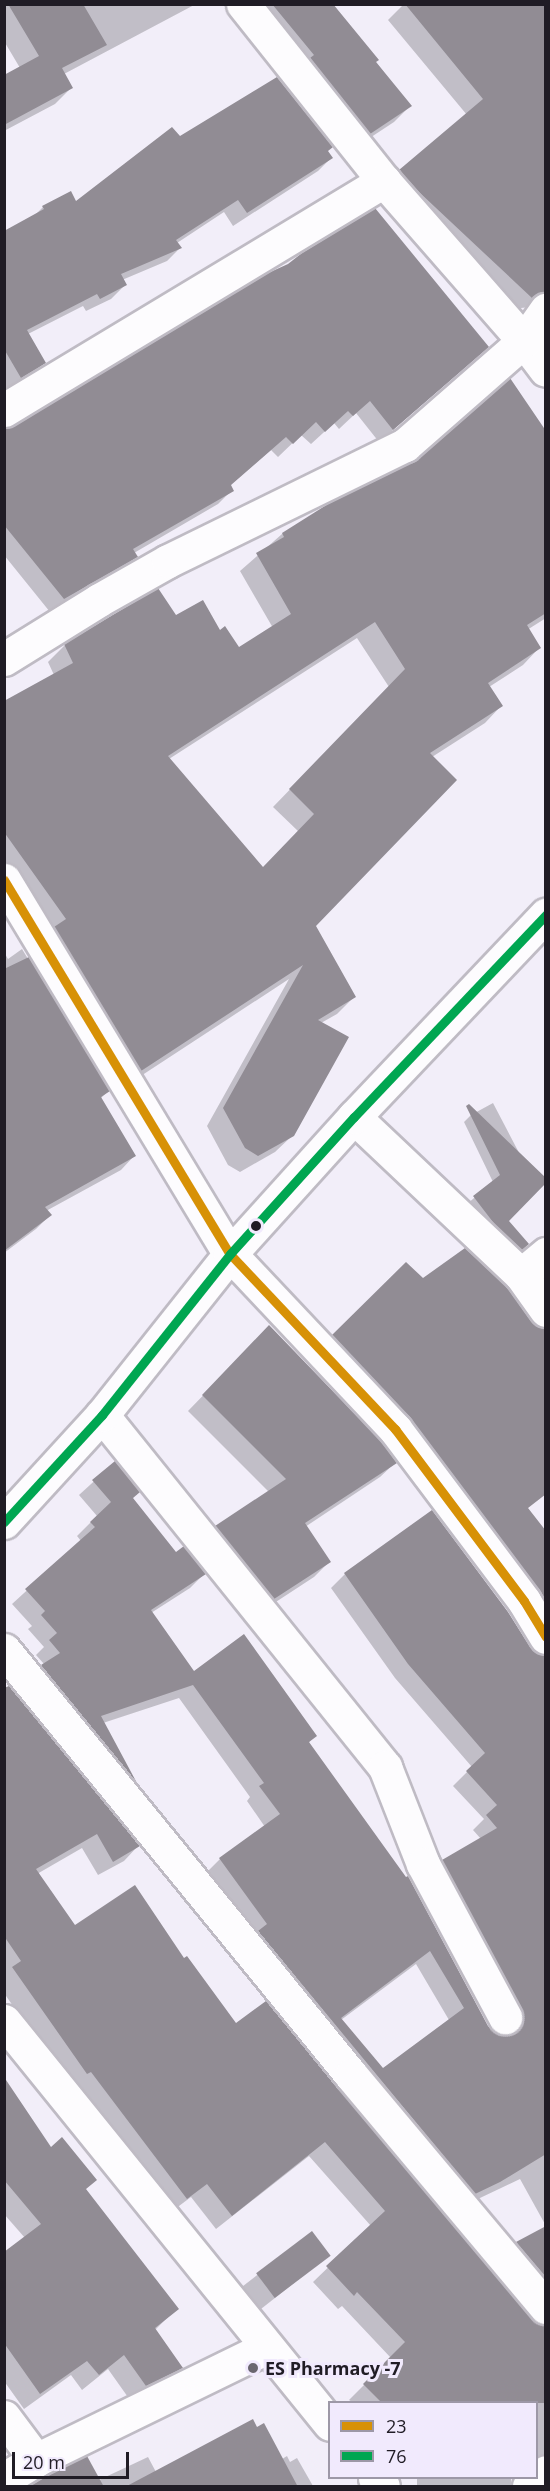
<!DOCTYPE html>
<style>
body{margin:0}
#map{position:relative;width:550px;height:2491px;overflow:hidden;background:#f2eef9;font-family:"Open Sans",sans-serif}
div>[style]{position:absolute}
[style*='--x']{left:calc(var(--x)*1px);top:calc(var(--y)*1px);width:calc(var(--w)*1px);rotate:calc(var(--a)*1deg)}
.shadow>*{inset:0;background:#0003;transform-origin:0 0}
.building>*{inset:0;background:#918c94;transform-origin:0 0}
.roads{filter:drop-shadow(2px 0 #bfbbc4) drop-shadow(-2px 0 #bfbbc4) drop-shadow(0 2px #bfbbc4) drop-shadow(0 -2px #bfbbc4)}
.minor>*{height:33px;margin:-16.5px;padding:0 16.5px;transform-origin:16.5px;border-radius:16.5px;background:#fdfcfe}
.highway>*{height:33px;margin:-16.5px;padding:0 16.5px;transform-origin:16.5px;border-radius:16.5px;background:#fdfcfe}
.bus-1>*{height:9px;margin:-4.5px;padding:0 4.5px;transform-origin:4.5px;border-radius:4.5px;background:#d79106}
.bus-2>*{height:9px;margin:-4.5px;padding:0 4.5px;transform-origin:4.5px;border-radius:4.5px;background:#00a651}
.dots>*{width:16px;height:16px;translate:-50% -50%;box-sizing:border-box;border:3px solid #f1eafd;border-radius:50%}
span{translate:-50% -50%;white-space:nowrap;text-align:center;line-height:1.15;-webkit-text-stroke:6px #f1eafd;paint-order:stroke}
.poi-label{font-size:18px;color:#201c25;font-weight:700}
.left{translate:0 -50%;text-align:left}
.frame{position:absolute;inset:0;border:6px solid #201c25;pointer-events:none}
.legend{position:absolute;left:328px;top:2401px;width:210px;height:78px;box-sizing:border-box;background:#f1eafd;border:2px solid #9d98a7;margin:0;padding:8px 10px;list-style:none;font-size:18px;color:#201c25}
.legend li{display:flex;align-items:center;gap:12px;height:30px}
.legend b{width:30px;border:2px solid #9d98a7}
.scale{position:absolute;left:12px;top:2452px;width:117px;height:27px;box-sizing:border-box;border:3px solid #201c25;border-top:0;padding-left:8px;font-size:18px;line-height:21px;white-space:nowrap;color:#201c25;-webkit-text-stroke:4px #f1eafd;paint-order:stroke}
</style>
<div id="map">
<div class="shadow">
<div style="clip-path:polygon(4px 4px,196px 4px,64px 74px,71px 88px,55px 104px,4px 131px,4px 76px,20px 68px,4px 41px)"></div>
<div style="clip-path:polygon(237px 4px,331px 4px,410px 106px,394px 122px,353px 149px)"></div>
<div style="clip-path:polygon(404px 4px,546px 4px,546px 316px,531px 307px,521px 308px,515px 313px,384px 187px,467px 115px,388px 20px)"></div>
<div style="clip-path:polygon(179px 138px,326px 151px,331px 158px,318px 171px,233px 226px,224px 212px,177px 243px,180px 248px,167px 261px,122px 280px,125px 285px,111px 299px,86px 311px,83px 306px,28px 334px,44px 363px,30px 376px,4px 392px,4px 233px,33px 217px,43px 207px,76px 203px)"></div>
<div style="clip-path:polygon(473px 360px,379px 442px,356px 413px,339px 429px,334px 423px,311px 444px,301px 435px,278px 457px,271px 450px,229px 486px,232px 490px,218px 504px,134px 553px,136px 556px,122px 570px,50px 612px,4px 555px,4px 430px)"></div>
<div style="clip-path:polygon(evenodd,546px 433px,546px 618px,527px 630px,539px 648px,523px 665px,489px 687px,501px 706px,485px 723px,432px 757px,315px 926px,354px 997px,337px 1014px,321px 1023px,293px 1135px,275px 1152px,240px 1172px,228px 1165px,207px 1126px,289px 979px,124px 1087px,4px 875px,4px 703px,54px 675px,48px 662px,65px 645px,175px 617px,220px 632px,239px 649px,273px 628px,240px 571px,282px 534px,328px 505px,546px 433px,357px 638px,389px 687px,273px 807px,299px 832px,263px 869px,169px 759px,357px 638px)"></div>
<div style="clip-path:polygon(22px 949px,108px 1091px,100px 1099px,134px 1156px,121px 1170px,46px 1211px,50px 1215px,36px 1229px,4px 1253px,4px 952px,8px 959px)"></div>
<div style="clip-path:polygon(493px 1103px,538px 1189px,507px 1220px,527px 1244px,514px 1256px,467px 1204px,493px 1182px,464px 1122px,471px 1115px)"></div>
<div style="clip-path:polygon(406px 1264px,526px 1508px,546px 1534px,546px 1640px,320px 1350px)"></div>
<div style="clip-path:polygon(255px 1342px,395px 1463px,380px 1477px,305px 1527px,329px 1562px,314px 1577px,259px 1613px,201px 1541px,216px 1527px,269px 1492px,188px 1411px)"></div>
<div style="clip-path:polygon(evenodd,114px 1463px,131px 1499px,175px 1554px,204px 1574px,190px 1588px,151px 1613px,194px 1673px,315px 1736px,308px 1743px,487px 2027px,494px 2034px,504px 2037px,510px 2033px,508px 2022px,429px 1875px,443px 1861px,481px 1839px,473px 1830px,484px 1819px,453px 1786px,472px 1767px,395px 1678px,331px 1588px,345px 1574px,507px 1612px,546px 2072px,546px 2226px,520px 2179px,461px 2207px,206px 1873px,220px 1859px,265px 1827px,247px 1801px,250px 1797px,179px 1698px,103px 1723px,136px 1784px,123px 1797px,28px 1680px,44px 1664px,36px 1655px,44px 1647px,28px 1629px,32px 1626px,12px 1604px,81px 1541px,77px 1536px,97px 1516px,79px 1495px,114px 1463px,416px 1964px,449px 2020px,382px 2070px,341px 2020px,416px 1964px)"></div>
<div style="clip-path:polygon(4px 1690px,138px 1846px,124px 1861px,98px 1875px,82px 1848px,37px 1874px,74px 1927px,183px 1960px,236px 2026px,546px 2342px,546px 2458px,536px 2467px,536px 2402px,352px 2402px,349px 2400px,391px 2358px,342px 2306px,338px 2309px,313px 2282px,371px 2226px,309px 2156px,216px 2229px,191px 2197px,171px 2212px,22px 2019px,4px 1993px)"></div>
<div style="clip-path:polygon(4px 2080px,51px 2149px,177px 2308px,155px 2330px,181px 2368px,165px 2383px,130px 2400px,108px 2369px,82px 2390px,71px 2375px,24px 2409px,4px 2381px,4px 2254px,25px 2238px,4px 2214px)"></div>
<div style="clip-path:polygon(546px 2228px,546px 2301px,507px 2254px,517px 2244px)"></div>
<div style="left:311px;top:2233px;width:29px;height:87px;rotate:52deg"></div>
<div style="clip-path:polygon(287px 2456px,290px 2462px,297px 2458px,313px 2486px,33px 2486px,99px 2480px,148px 2457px,156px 2472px,282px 2459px)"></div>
<div style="left:417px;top:2478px;width:94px;height:11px"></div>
</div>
<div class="building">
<div style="clip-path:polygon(8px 4px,83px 4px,107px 45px,62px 68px,73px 88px,4px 125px,4px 75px,39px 56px)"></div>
<div style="clip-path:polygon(272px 4px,333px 4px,379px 60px,376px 62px,412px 106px,370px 134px,310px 58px,314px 55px)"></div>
<div style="clip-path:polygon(405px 4px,546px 4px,546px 292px,532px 298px,419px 192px,399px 170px,483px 99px)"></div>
<div style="clip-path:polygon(277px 77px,333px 147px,328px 151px,333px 158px,247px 213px,238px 200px,176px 240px,182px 248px,121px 274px,127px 285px,100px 299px,97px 294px,27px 330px,46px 363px,21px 378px,4px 349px,4px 231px,44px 209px,42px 206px,71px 191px,76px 201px,172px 127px,180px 136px)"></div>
<div style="clip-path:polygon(375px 208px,489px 347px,393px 430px,370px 401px,353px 416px,348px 411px,325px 432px,316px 422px,293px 444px,286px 437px,231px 485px,234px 491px,133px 549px,138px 557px,64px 599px,4px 525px,4px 429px,14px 426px,266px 274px,288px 264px,302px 253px)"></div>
<div style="clip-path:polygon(evenodd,510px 378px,546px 431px,546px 613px,527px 625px,541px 648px,488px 683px,503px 706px,430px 753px,457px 780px,316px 926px,356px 997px,318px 1020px,349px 1037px,294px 1136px,258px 1156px,245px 1148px,223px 1108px,303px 965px,141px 1071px,54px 927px,66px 919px,4px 832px,4px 701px,73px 663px,64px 644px,158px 588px,176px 615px,203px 600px,220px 630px,225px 626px,239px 647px,291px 614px,256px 553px,284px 537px,282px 533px,328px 504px,417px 459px,510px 378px,375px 622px,405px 669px,289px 789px,314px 814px,263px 867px,168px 756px,375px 622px)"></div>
<div style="clip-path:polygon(29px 957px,110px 1091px,101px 1097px,136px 1156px,45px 1207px,52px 1215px,4px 1251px,4px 969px)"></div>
<div style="clip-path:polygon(469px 1104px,546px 1178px,546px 1183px,509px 1221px,529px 1244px,522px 1250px,496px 1226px,473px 1196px,500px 1175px,466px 1106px)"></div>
<div style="clip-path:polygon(465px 1248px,507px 1287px,531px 1321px,546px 1328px,546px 1494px,528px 1508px,546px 1531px,546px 1600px,410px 1418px,332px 1335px,406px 1262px,423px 1278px)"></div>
<div style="clip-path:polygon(269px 1325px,381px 1441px,397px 1463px,305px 1523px,331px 1562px,274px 1599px,215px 1526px,286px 1479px,202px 1395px)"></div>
<div style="clip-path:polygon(evenodd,115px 1461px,140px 1492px,133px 1498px,176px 1552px,184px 1546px,206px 1574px,151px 1610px,194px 1671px,244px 1634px,317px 1736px,309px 1742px,406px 1877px,408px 1876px,488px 2026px,495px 2033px,504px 2036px,513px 2034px,521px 2027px,524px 2018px,522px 2009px,442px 1860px,497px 1828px,486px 1815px,497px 1805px,466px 1771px,485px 1753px,408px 1664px,344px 1573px,432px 1510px,508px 1612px,530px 1647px,537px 1653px,546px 1656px,546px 2154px,500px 2182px,475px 2194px,258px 1931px,267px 1924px,219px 1858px,280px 1814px,259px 1786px,264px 1783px,193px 1685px,101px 1716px,138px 1785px,41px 1665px,60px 1653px,49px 1640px,57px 1633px,41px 1615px,45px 1611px,25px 1589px,95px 1527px,90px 1522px,111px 1502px,92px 1480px,115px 1461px,430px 1951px,464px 2008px,383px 2068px,341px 2018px,430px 1951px)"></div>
<div style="clip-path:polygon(9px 1686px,140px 1846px,113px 1862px,97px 1834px,36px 1869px,75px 1925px,135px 1885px,184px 1958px,187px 1956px,236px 2023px,266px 2001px,532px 2319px,546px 2325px,546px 2403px,382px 2403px,363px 2384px,405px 2342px,357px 2292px,354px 2296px,326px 2266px,385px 2211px,325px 2142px,232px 2216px,207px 2184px,187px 2199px,91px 2072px,87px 2074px,12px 1967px,21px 1961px,4px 1936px,4px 1688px)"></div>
<div style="clip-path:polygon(4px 2077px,51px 2147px,62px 2137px,97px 2180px,86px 2189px,179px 2309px,155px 2328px,183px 2368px,146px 2386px,124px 2355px,99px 2375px,87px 2361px,40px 2394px,4px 2343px,4px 2252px,41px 2224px,4px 2180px)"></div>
<div style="clip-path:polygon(546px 2226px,546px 2277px,516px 2242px)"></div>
<div style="left:312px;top:2231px;width:31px;height:70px;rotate:53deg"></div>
<div style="clip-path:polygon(253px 2419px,257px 2427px,264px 2423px,298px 2487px,125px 2487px)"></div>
<div style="clip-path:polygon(87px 2456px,104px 2487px,28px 2487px,45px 2477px)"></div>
</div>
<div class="roads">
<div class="minor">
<div style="--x:243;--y:4;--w:226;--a:51.5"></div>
<div style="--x:384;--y:181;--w:213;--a:48.8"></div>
<div style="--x:524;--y:341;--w:36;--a:53"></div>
<div style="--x:4;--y:410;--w:444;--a:-31.1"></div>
<div style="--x:4;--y:659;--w:112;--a:-31.8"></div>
<div style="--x:99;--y:600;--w:79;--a:-29.5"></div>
<div style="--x:168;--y:561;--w:264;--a:-26.1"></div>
<div style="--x:405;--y:445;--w:158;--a:-41.2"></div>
<div style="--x:524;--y:341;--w:38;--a:-55"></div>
<div style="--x:4;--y:880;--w:437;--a:58.9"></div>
<div style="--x:230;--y:1254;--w:241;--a:46.7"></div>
<div style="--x:395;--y:1429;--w:215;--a:53.1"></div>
<div style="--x:524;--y:1601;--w:42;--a:58.6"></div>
<div style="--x:354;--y:1117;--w:230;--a:43.4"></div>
<div style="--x:521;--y:1275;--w:43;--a:54.5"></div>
<div style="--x:521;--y:1275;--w:33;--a:-40"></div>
<div style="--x:102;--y:1415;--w:452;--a:51.2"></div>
<div style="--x:385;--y:1767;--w:104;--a:68.6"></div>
<div style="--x:423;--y:1864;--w:174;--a:61.8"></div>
<div style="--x:4;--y:1650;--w:549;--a:50.77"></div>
<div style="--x:351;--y:2075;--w:303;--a:50"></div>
<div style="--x:4;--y:2021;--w:518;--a:51.03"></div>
<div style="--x:4;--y:2417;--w:54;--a:53.3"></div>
<div style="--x:375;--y:2478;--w:11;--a:45"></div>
<div style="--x:4;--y:2479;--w:37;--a:-31"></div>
<div style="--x:36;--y:2460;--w:256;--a:-26"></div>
<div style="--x:529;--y:2486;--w:22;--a:-39"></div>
</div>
<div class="highway">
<div style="--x:4;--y:1522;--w:145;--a:-47.5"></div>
<div style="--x:102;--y:1415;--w:206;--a:-51.5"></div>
<div style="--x:230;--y:1254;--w:185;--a:-47.9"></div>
<div style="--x:354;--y:1117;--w:279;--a:-46.5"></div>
</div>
</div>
<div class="bus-1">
<div style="--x:4;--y:880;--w:437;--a:58.9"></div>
<div style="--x:230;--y:1254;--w:241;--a:46.7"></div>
<div style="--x:395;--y:1429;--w:215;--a:53.1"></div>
<div style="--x:524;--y:1601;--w:42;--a:58.6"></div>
</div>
<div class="bus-2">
<div style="--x:4;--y:1522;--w:145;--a:-47.5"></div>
<div style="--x:102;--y:1415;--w:206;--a:-51.5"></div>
<div style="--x:230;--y:1254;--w:185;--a:-47.9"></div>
<div style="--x:354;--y:1117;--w:279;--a:-46.5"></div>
</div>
<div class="dots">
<div style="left:256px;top:1226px;background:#201c25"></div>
<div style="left:253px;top:2368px;background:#6a666f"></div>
</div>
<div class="poi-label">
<span class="left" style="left:265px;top:2368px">ES Pharmacy -7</span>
</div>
<div class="frame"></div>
<ul class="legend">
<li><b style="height:8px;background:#d79106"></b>23</li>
<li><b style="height:8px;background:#00a651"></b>76</li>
</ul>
<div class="scale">20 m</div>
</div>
